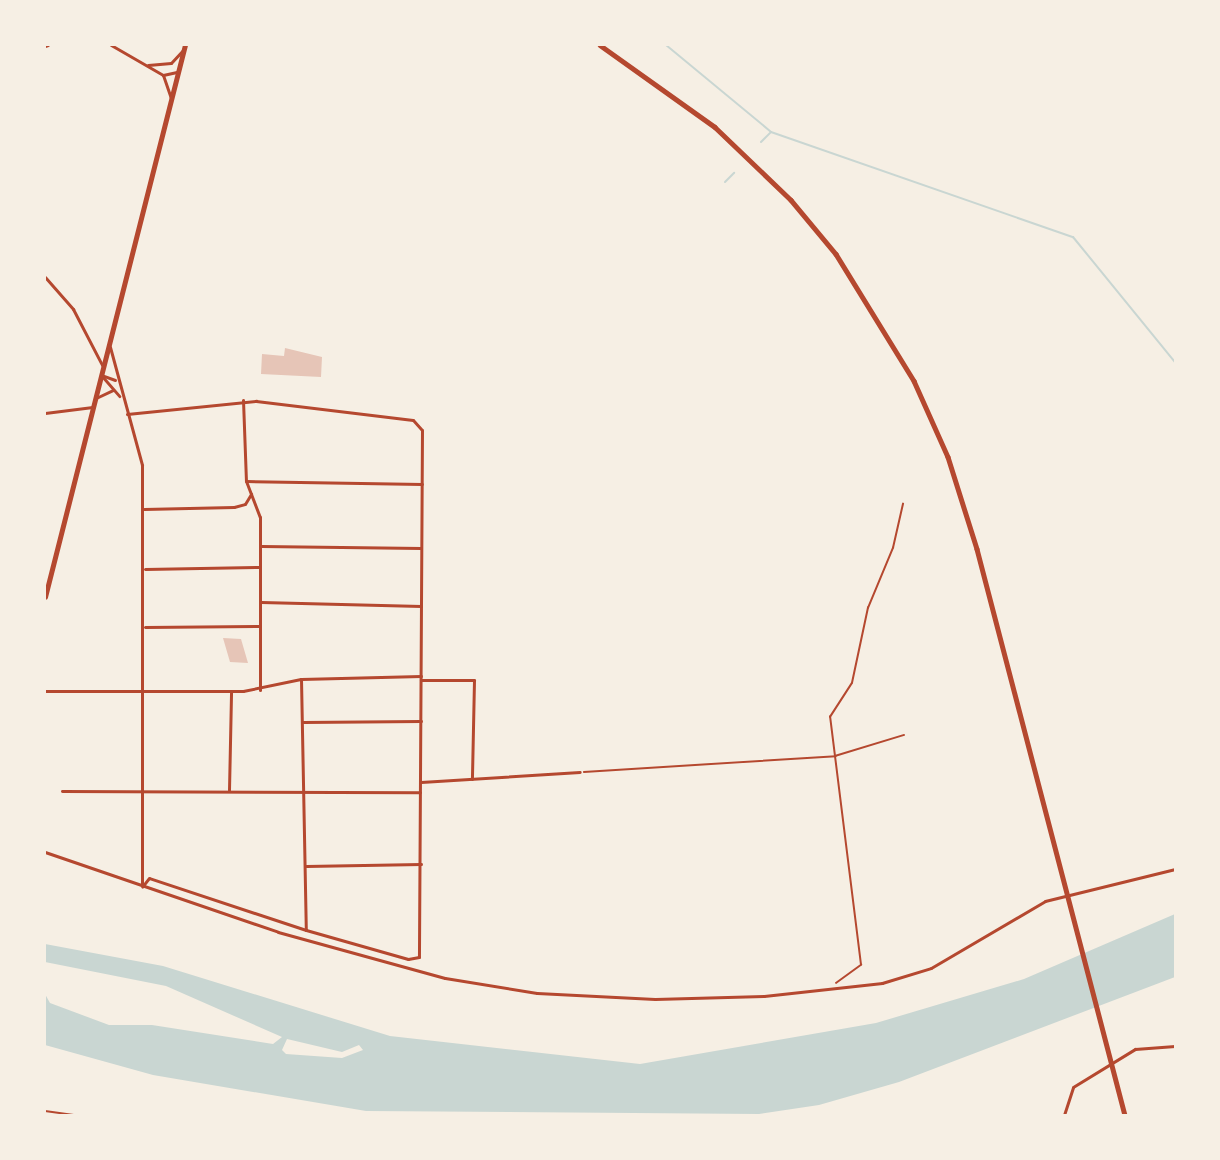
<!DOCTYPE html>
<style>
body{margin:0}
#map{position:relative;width:1220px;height:1160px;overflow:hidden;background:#f6efe4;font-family:"Golos Text",sans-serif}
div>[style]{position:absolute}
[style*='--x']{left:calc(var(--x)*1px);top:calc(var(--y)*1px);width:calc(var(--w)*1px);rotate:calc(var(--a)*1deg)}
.water>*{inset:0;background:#c9d6d2}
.stream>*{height:2px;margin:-1px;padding:0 1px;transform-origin:1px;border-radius:1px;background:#c9d6d2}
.building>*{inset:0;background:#e6c5b7}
.path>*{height:1.5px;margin:-0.75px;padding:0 0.75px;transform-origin:0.75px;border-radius:0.75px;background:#b5482f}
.pedestrian>*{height:2px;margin:-1px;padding:0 1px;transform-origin:1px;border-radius:1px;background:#b5482f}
.minor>*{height:3px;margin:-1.5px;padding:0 1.5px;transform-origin:1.5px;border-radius:1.5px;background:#b5482f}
.secondary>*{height:4.5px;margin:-2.25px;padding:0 2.25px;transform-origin:2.25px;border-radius:2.25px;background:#b5482f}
span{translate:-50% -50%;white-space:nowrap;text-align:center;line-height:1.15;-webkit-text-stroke:6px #f6efe4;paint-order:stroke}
.frame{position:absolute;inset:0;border:46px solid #f6efe4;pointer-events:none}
</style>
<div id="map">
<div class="water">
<div style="clip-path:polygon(evenodd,1175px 914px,1175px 977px,899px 1082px,819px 1105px,759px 1114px,366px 1111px,153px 1075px,45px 1045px,45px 994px,50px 1003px,109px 1025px,152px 1025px,273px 1044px,282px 1037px,166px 986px,45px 962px,45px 944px,163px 966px,390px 1036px,640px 1064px,876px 1023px,1024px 979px,1175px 914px,287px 1039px,342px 1052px,359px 1045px,363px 1050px,342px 1058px,286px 1054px,282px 1050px,287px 1039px)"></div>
</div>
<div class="stream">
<div style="--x:666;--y:45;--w:136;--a:39.6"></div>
<div style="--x:771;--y:132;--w:320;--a:19.2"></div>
<div style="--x:1073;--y:237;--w:161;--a:50.8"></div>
<div style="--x:761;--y:142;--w:14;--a:-45"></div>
<div style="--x:725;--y:182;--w:13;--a:-45"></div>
</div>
<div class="building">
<div style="clip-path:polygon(285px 348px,322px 357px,321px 377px,261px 374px,262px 354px,284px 356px)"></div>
<div style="clip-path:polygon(223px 638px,241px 639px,248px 663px,230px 662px)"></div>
</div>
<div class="path">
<div style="--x:584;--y:772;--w:252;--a:-3.6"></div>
<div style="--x:835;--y:756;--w:72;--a:-16.9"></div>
<div style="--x:836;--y:983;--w:31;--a:-36"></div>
<div style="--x:861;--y:965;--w:250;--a:-97.1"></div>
<div style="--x:830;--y:717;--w:40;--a:-57.1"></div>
<div style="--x:852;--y:683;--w:77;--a:-78"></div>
<div style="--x:868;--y:608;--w:65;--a:-67.4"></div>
<div style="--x:893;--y:548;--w:45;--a:-77.2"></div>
</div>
<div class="pedestrian">
<div style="--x:45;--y:1111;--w:29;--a:8"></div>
</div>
<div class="minor">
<div style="--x:111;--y:45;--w:60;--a:30"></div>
<div style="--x:163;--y:75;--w:24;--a:71"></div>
<div style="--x:45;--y:46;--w:3;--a:-18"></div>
<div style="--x:148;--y:65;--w:23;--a:-5"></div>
<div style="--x:171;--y:63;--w:18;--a:-47"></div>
<div style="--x:163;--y:75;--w:14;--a:-12"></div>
<div style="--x:45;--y:277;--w:43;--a:48.8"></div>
<div style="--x:73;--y:309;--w:63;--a:62.6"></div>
<div style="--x:110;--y:347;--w:122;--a:74.8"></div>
<div style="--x:142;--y:465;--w:420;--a:90"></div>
<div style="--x:115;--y:380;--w:15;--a:-160"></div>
<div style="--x:101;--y:375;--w:28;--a:49"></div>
<div style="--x:96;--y:398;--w:19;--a:-25"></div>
<div style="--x:243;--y:400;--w:81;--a:87.9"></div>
<div style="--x:246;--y:481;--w:39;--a:69"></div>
<div style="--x:260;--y:517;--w:173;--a:90"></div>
<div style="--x:45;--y:413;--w:48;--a:-7.1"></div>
<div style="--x:127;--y:414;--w:130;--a:-5.8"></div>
<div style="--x:256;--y:401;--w:158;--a:6.9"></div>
<div style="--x:413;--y:420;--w:13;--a:48"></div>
<div style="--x:422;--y:430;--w:527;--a:90.33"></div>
<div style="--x:419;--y:957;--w:11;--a:170"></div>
<div style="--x:408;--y:959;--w:106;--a:-164.1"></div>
<div style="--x:306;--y:930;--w:165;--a:-161.7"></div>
<div style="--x:149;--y:878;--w:11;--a:128"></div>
<div style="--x:246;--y:481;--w:176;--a:1"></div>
<div style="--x:144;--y:509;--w:90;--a:-1.3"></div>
<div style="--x:234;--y:507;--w:11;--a:-15"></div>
<div style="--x:245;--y:504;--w:12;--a:-59"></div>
<div style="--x:261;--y:546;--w:160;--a:0.7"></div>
<div style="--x:145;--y:569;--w:114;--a:-1"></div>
<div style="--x:261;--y:602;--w:160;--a:1.4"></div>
<div style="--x:145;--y:627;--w:115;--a:-0.5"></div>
<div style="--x:301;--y:679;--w:251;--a:88.9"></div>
<div style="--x:421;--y:680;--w:53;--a:0"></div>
<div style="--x:474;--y:680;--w:99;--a:91.2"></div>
<div style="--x:45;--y:691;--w:198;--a:0"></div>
<div style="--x:243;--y:691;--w:59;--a:-11.7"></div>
<div style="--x:301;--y:679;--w:120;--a:-1.4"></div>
<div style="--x:303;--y:722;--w:118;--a:-0.5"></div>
<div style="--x:421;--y:782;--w:159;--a:-3.6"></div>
<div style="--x:229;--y:790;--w:99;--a:-88.8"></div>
<div style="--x:62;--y:791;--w:358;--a:0.2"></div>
<div style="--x:45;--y:852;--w:246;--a:18.9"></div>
<div style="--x:278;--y:932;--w:173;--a:15.4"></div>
<div style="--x:445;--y:978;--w:93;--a:9.3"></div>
<div style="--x:537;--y:993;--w:118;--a:2.9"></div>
<div style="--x:655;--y:999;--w:109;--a:-1.6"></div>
<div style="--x:764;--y:996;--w:119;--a:-6.3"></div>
<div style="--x:882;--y:983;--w:51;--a:-17"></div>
<div style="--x:931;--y:968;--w:132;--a:-30.4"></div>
<div style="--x:1045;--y:901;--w:134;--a:-13.8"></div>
<div style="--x:306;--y:866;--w:115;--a:-1"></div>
<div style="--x:1064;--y:1115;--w:29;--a:-72"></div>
<div style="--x:1073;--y:1087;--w:73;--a:-31.5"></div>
<div style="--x:1135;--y:1049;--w:40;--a:-4.3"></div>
</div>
<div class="secondary">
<div style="--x:600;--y:45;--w:141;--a:35.5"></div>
<div style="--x:715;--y:127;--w:105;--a:43.8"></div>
<div style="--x:791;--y:200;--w:70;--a:50.2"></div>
<div style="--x:836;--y:254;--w:149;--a:58.4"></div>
<div style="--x:914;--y:381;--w:83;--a:65.9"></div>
<div style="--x:948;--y:457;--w:96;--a:72.5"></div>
<div style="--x:977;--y:549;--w:585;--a:75.35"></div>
<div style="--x:45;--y:597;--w:569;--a:-75.77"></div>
</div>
<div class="frame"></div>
</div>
